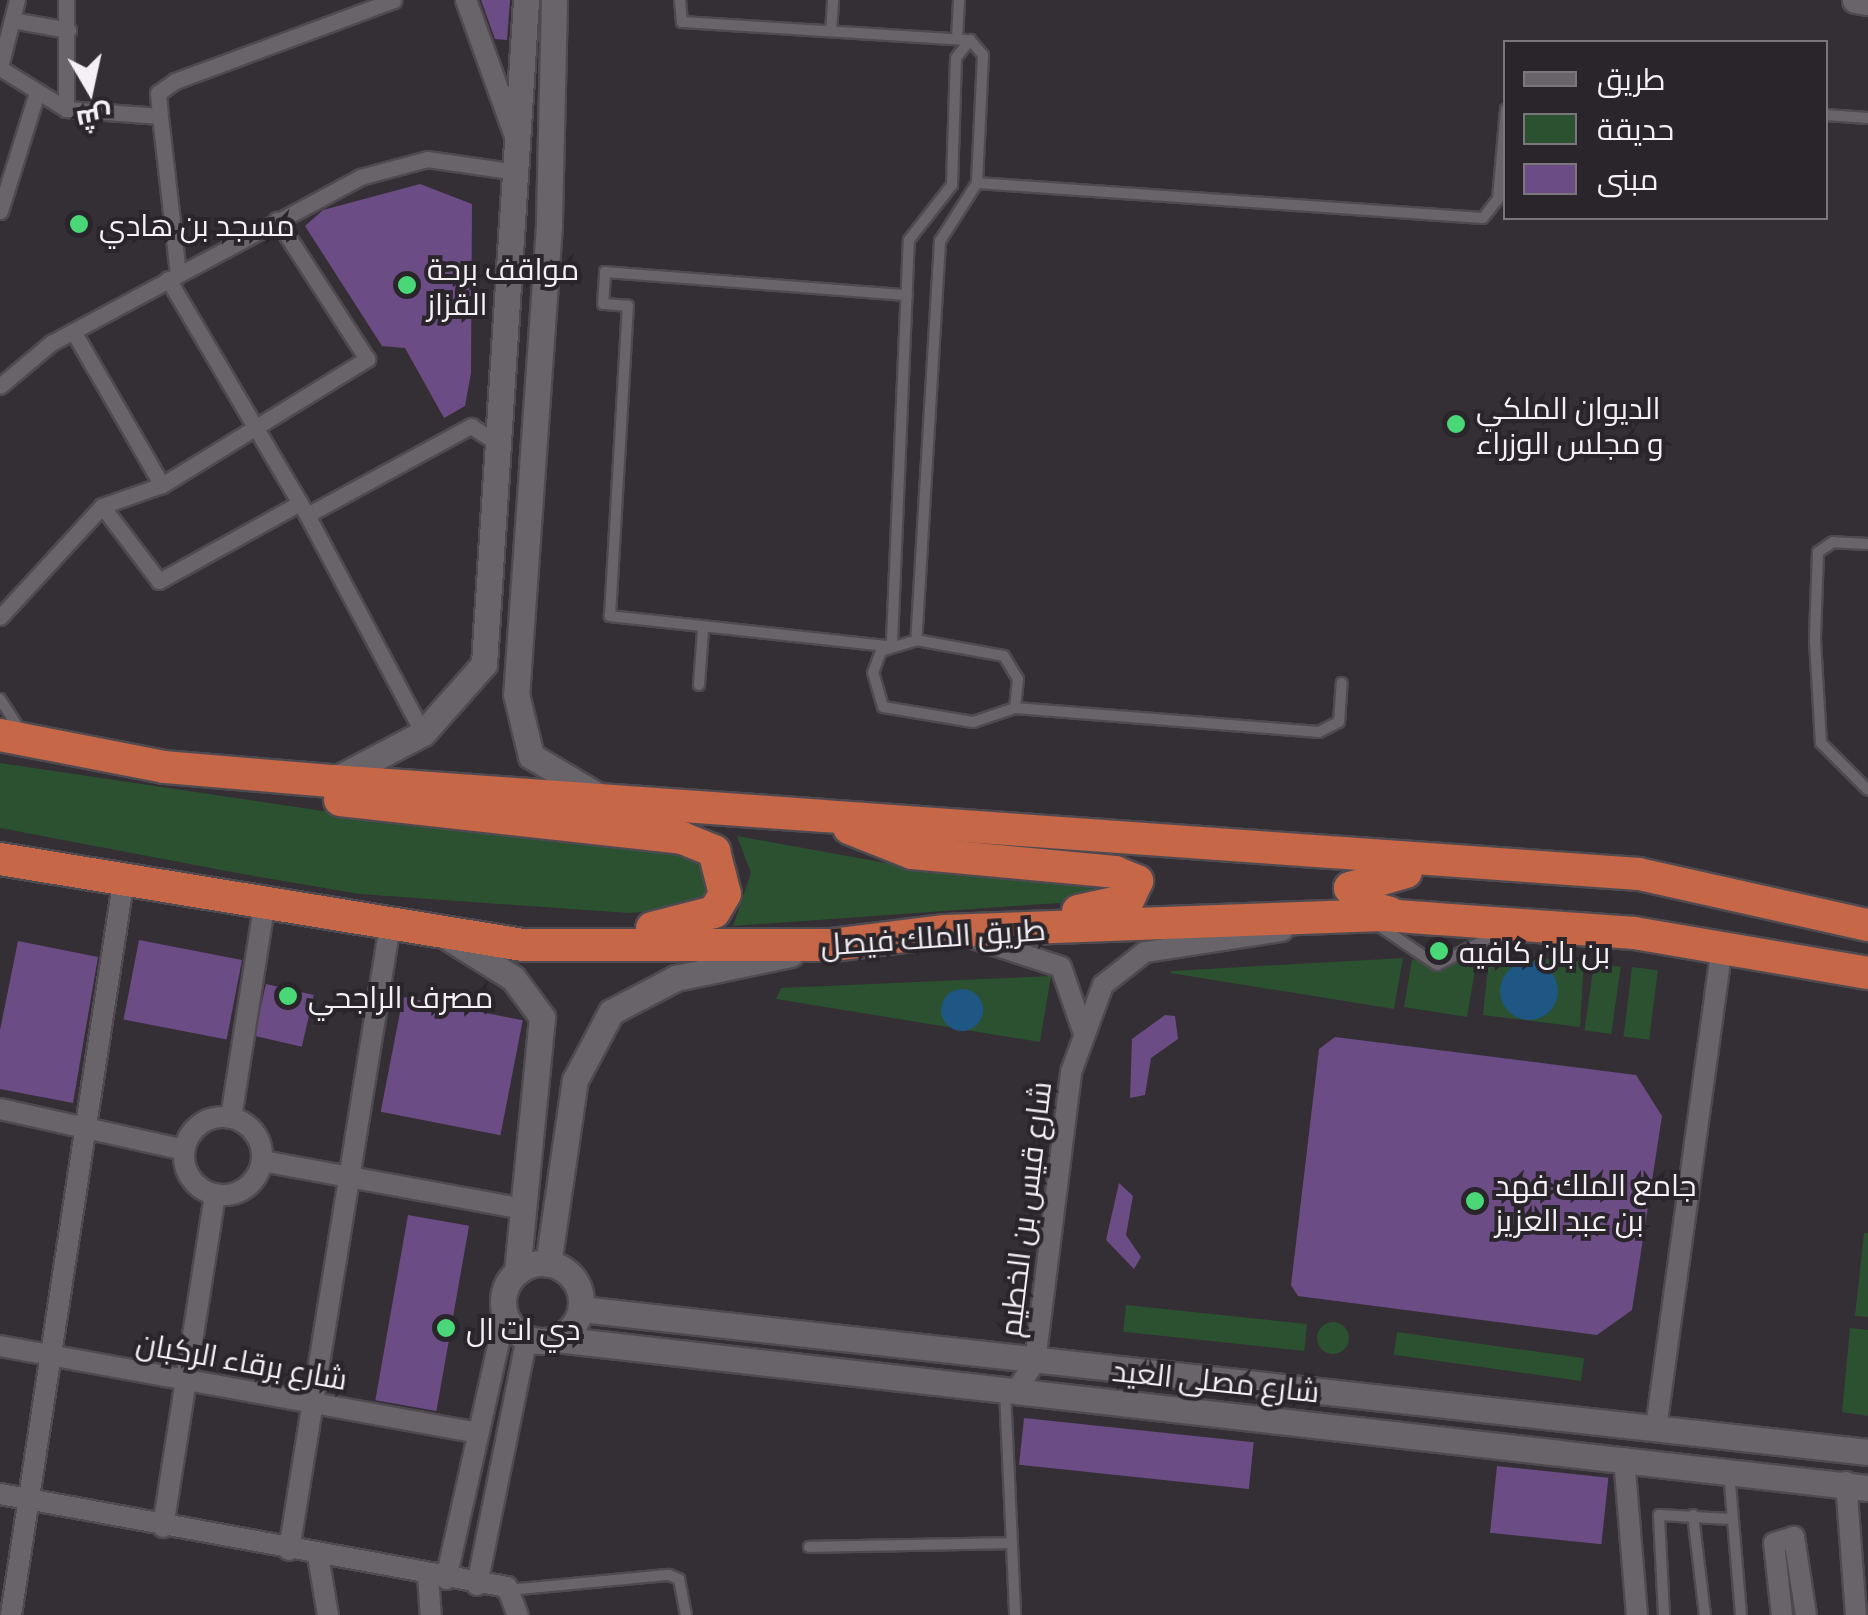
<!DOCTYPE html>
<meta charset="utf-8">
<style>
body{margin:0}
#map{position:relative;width:1868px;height:1615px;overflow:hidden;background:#342e35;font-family:"Exo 2",Cairo,sans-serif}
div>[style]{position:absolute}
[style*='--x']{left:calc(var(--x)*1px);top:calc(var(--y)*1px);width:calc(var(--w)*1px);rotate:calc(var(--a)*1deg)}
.green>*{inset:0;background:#2b5130;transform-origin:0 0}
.round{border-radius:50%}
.water>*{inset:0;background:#1e5783}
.building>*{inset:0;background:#6b4c84;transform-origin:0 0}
.roads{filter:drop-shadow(2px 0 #4f4a50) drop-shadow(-2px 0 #4f4a50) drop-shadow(0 2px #4f4a50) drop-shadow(0 -2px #4f4a50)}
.service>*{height:10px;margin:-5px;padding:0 5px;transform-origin:5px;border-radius:5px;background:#69636a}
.pedestrian>*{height:15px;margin:-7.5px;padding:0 7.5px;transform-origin:7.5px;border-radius:7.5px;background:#69636a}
.minor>*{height:20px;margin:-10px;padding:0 10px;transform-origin:10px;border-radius:10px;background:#69636a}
.minor>.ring{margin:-10px;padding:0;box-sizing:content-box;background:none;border:20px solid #69636a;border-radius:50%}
.tertiary>*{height:25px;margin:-12.5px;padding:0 12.5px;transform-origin:12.5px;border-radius:12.5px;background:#69636a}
.tertiary>.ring{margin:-12.5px;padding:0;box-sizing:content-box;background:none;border:25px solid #69636a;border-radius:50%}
.trunk>*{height:32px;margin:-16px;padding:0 16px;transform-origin:16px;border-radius:16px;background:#c66748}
.dots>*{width:28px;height:28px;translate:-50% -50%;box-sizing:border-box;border:5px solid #2a252b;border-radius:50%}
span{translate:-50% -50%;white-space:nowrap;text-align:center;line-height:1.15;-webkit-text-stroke:8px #2a252b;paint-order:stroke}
.poi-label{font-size:30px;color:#f4f0f5}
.left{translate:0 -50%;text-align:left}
.street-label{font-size:30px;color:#f4f0f5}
.legend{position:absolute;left:1503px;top:40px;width:325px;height:180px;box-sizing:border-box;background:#2a252b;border:2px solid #7b767c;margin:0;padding:12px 18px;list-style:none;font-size:30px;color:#f4f0f5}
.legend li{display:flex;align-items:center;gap:20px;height:50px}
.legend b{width:50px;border:2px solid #7b767c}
.north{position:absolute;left:40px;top:40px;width:100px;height:100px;-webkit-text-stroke:8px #2a252b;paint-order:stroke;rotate:171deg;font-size:28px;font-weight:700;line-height:40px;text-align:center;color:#f4f0f5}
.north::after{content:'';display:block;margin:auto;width:35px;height:45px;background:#f4f0f5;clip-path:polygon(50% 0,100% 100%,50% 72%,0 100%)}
</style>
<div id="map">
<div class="green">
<div style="clip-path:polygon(0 763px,452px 830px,692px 850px,712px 870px,712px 890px,694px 908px,628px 913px,360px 894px,237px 873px,0 828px)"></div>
<div style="clip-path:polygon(737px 836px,886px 863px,1032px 872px,1109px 891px,1099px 900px,733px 926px,751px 873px)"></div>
<div style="clip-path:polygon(1466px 956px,1477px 958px,1467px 1017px,1404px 1007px,1412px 959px,1442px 970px)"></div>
<div style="clip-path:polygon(1403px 958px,1394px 1009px,1170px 973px,1172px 971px)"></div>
<div style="clip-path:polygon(1489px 958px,1584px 959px,1580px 1027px,1483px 1015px)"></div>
<div style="left:1594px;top:963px;width:27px;height:68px;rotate:8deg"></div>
<div style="left:1632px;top:967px;width:26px;height:70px;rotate:7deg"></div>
<div style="clip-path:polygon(1051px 976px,1040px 1042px,776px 999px,781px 988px)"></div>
<div style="clip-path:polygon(1864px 1233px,1868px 1233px,1868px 1317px,1855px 1316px)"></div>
<div style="left:1126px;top:1305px;width:182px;height:27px;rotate:6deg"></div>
<div class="round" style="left:1317px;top:1322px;width:32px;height:32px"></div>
<div style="clip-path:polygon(1850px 1328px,1868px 1330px,1868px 1416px,1842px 1412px)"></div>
<div style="left:1397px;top:1332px;width:189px;height:23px;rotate:8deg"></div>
</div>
<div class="water">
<div class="round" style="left:1500px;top:962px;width:58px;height:58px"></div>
<div class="round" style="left:941px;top:989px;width:42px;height:42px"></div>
</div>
<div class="building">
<div style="clip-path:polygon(481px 0,510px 0,507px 40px,495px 39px)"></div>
<div style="clip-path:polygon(420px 184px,472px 204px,471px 373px,465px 406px,444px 418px,405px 348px,382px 346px,305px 226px,323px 210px)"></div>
<div style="left:139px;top:940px;width:105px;height:81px;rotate:11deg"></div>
<div style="clip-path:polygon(18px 941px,98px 957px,73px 1103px,0 1089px,0 1030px)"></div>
<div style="left:266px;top:984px;width:49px;height:53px;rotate:13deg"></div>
<div style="left:403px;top:997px;width:122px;height:117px;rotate:11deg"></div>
<div style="clip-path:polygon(1165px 1015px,1175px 1016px,1178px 1039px,1151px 1058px,1145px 1095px,1130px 1098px,1132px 1039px)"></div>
<div style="clip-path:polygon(1335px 1037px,1636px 1075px,1662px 1116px,1632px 1310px,1597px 1335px,1298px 1296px,1291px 1285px,1319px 1049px)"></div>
<div style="clip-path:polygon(1119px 1183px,1133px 1196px,1126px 1235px,1141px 1257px,1134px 1269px,1106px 1240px)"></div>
<div style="left:408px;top:1215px;width:62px;height:188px;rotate:10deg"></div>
<div style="left:1024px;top:1418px;width:231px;height:47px;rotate:6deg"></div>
<div style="left:1497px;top:1466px;width:112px;height:67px;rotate:6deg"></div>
</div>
<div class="roads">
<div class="service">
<div style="--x:680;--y:0;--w:22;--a:85"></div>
<div style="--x:682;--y:22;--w:289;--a:3.6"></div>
<div style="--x:970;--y:40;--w:20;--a:49"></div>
<div style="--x:983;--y:55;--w:128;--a:92.7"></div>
<div style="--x:977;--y:183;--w:69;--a:122.5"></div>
<div style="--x:940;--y:241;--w:400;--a:93.4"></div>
<div style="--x:831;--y:31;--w:31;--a:-86"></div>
<div style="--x:957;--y:39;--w:39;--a:-87"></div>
<div style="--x:1826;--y:115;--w:42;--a:4.1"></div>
<div style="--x:977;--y:183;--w:507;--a:3.96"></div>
<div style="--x:1483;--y:218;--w:24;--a:-52"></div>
<div style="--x:1498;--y:199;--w:90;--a:-84.9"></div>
<div style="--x:1868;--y:544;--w:35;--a:-177"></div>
<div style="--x:1833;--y:542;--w:18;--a:146"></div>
<div style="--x:1818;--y:552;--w:88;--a:92"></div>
<div style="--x:1815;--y:640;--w:103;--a:86.7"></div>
<div style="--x:1821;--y:743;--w:66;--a:45"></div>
<div style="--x:916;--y:640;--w:89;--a:10.3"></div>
<div style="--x:1004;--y:656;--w:27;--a:59"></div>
<div style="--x:1018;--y:679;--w:29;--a:96"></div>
<div style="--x:1015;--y:708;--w:44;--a:161.6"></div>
<div style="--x:973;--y:722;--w:91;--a:-170.5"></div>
<div style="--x:883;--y:707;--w:35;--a:-106"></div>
<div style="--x:873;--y:673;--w:23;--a:-70"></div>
<div style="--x:881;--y:651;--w:37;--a:-17"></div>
<div style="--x:892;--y:642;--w:402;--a:-87.6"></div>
<div style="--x:909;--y:240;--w:70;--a:-52"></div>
<div style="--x:952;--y:185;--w:127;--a:-88.2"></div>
<div style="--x:956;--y:58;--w:23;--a:-52"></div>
<div style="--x:886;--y:646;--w:278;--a:-173.8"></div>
<div style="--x:610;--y:616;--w:311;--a:-86.7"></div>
<div style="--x:628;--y:306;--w:25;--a:-175"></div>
<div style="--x:603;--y:304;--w:32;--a:-86"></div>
<div style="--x:605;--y:272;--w:303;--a:4.4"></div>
<div style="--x:699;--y:685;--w:55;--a:-85.8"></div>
<div style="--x:0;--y:699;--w:38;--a:57"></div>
<div style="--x:1015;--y:708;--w:305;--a:4.5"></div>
<div style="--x:1319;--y:732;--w:22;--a:-27"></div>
<div style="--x:1339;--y:722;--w:39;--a:-86"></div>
<div style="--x:1375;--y:923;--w:75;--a:34.1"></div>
<div style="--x:1437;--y:965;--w:67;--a:-27.7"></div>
<div style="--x:1005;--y:1391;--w:224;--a:87.4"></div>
<div style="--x:1729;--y:1472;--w:144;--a:85.2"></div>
<div style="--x:1693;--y:1515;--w:101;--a:83.2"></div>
<div style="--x:809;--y:1547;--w:202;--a:-1.1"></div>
<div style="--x:509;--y:1590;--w:161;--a:-5.4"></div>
<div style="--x:669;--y:1575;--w:11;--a:22"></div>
<div style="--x:679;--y:1579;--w:37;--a:79"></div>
<div style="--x:1664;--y:1615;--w:100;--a:-92.9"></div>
<div style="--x:1659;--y:1515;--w:71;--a:3.2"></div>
</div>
<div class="pedestrian">
<div style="--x:66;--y:0;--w:109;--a:90"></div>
<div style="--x:12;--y:20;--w:57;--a:10.1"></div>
<div style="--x:0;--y:67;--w:69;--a:-75.8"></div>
<div style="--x:0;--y:68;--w:78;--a:31.8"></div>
<div style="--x:66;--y:109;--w:94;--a:4.3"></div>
<div style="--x:160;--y:116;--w:158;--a:83.5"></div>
<div style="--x:160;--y:116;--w:23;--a:-95"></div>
<div style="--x:158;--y:93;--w:21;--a:-35"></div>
<div style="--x:175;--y:81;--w:233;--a:-20.3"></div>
<div style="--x:0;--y:211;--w:125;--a:-72.7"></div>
<div style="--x:168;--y:279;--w:274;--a:59.5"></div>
<div style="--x:307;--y:515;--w:187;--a:-28.5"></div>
<div style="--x:471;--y:426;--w:37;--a:33"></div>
<div style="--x:73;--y:331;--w:178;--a:60"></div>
<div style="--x:162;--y:485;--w:241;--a:-31.6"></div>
<div style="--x:367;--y:359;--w:166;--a:-122.9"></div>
<div style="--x:0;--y:386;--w:67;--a:-40.1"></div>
<div style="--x:51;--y:343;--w:351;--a:-28.2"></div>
<div style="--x:360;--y:177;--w:69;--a:-15"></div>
<div style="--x:427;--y:159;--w:91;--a:8.2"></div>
<div style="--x:162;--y:485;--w:64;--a:160.7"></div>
<div style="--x:102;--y:506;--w:94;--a:52.8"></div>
<div style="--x:159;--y:581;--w:161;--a:-29"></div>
<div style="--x:307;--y:515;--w:247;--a:62"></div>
<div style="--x:0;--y:617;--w:151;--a:-47.4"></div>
</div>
<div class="minor">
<div style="--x:466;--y:0;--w:148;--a:70.2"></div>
<div style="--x:976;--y:939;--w:89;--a:18.2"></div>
<div style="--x:1061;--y:967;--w:68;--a:71"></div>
<div style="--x:0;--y:1109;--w:189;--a:12.5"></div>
<div class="ring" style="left:184px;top:1117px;width:58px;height:58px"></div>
<div style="--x:231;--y:1118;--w:219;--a:-81.1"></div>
<div style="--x:262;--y:1161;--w:265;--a:10.4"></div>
<div style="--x:0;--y:1346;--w:482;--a:10.3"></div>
<div style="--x:1016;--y:1391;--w:35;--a:-57"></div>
<div style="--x:1035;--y:1362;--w:292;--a:-82.9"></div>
<div style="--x:1071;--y:1072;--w:93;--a:-69.8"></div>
<div style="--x:1103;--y:985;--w:53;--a:-38.2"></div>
<div style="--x:1145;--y:952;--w:139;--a:-8.7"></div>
<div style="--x:1656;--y:1428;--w:484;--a:-82.2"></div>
<div style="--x:1624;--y:1458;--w:158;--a:85.3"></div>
<div style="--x:1846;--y:1482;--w:133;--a:85.7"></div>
<div style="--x:0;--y:1494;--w:515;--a:10.39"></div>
<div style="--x:507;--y:1587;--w:30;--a:69"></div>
<div style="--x:163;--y:1527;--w:337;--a:-81.1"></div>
<div style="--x:289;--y:1550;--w:633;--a:-80.82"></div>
<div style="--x:318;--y:1556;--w:60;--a:80.4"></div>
<div style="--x:428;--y:1576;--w:39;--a:86"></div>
<div style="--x:446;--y:1579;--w:271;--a:-77.4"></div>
<div style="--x:477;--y:1585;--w:252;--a:-78.6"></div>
<div style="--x:11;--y:1615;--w:747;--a:-81.29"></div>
<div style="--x:1782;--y:1615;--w:72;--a:-96.3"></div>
<div style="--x:1774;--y:1543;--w:21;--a:-17"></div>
<div style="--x:1794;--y:1537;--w:79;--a:81.3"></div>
</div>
<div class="tertiary">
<div style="--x:554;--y:0;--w:225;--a:91.3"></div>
<div style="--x:549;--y:225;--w:470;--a:94"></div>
<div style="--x:516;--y:694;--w:64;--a:76.4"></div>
<div style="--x:531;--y:756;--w:80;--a:30.7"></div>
<div style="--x:1855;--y:0;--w:13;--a:9"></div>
<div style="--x:332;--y:781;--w:103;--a:-27.8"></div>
<div style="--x:423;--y:733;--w:92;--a:-48.5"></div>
<div style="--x:484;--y:664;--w:665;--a:-86.38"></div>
<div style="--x:444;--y:935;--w:81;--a:31.9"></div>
<div style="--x:513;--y:978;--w:49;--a:53.4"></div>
<div style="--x:542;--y:1017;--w:256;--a:95.6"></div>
<div class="ring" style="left:503px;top:1263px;width:53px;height:53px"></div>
<div style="--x:548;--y:1264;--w:186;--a:-81.7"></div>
<div style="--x:575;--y:1080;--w:77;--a:-62.1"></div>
<div style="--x:611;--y:1012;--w:73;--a:-27.6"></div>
<div style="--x:676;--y:978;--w:117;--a:-11.8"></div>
<div style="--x:581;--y:1309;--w:1295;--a:6.34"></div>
<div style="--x:556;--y:1339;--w:1320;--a:6.48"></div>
</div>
<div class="trunk">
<div style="--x:0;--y:735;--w:167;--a:11"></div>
<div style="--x:164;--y:767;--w:169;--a:4.8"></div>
<div style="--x:332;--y:781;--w:1310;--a:4.07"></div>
<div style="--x:1639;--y:874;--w:235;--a:12.6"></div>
<div style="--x:340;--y:800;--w:344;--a:6.3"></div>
<div style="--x:682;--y:838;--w:35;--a:22"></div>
<div style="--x:714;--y:851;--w:44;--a:75.7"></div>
<div style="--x:725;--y:894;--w:21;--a:121"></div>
<div style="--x:714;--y:912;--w:64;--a:165.5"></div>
<div style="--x:849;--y:828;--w:68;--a:21.6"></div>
<div style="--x:912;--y:853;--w:204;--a:5.3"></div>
<div style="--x:1115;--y:872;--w:24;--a:22"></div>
<div style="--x:1137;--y:881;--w:21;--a:115"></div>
<div style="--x:1128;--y:900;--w:51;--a:167.6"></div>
<div style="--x:0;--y:859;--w:530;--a:9.34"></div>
<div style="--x:523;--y:945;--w:309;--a:0"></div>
<div style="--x:832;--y:945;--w:114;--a:-7.1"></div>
<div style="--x:945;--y:931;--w:438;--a:-2.1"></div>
<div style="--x:1383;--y:915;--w:252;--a:4.1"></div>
<div style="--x:1634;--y:933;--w:237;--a:9.7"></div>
<div style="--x:1390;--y:913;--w:25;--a:-164"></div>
<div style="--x:1366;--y:906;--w:24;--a:-132"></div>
<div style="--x:1350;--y:888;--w:58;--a:-15.9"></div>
</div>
</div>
<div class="dots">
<div style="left:79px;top:224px;background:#49d778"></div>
<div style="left:407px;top:285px;background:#49d778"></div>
<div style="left:1456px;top:424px;background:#49d778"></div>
<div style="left:1439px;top:951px;background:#49d778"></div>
<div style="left:288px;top:996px;background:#49d778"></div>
<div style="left:1475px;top:1201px;background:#49d778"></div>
<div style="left:446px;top:1328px;background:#49d778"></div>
</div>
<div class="poi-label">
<span class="left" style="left:99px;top:224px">مسجد بن هادي</span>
<span class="left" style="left:427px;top:285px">مواقف برحة<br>القزاز</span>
<span class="left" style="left:1476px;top:424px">الديوان الملكي<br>و مجلس الوزراء</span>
<span class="left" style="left:1459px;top:951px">بن بان كافيه</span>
<span class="left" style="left:308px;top:996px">مصرف الراجحي</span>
<span class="left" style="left:1495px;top:1201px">جامع الملك فهد<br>بن عبد العزيز</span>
<span class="left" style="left:466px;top:1328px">دي ات ال</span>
</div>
<div class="street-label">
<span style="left:933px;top:936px;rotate:-4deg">طريق الملك فيصل</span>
<span style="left:1024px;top:1209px;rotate:-83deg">شارع قيس بن الخطيم</span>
<span style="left:242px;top:1360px;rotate:10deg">شارع برقاء الركبان</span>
<span style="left:1216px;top:1380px;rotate:6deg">شارع مصلى العيد</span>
</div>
<ul class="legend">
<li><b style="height:12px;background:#69636a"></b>طريق</li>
<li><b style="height:28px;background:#2b5130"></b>حديقة</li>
<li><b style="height:28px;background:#6b4c84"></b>مبنى</li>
</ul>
<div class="north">ش</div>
</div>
